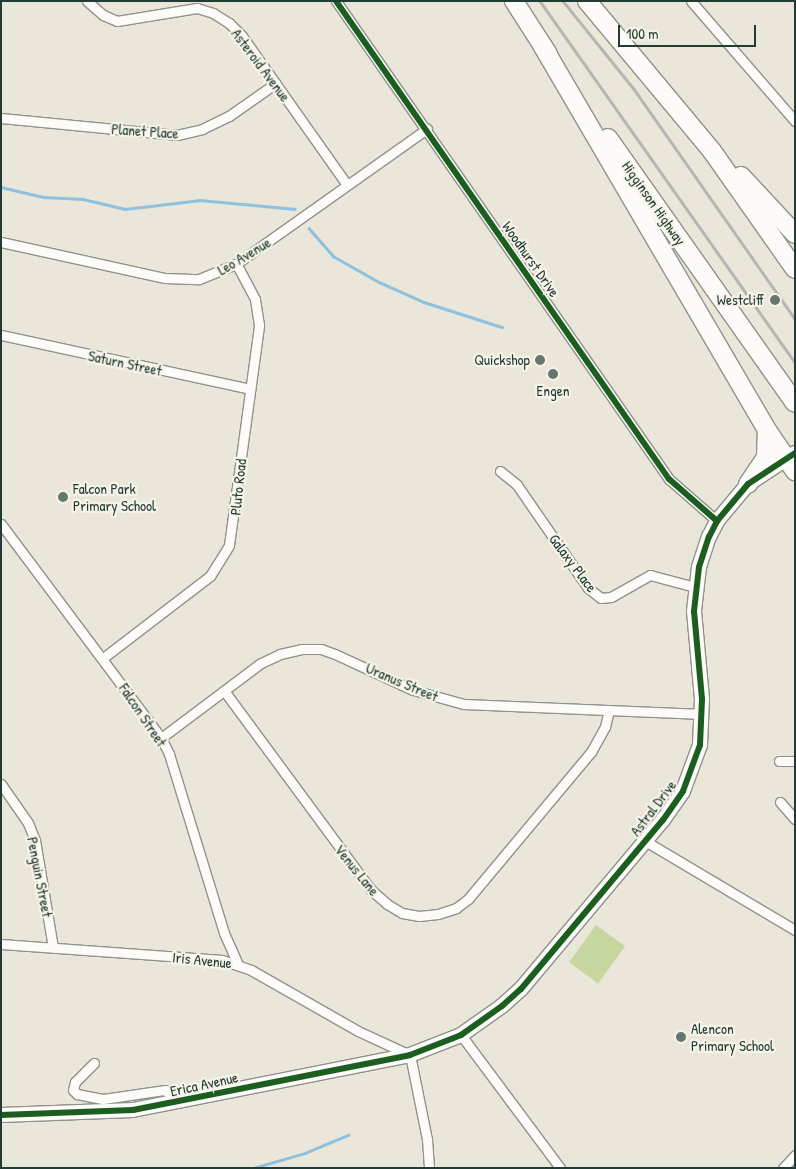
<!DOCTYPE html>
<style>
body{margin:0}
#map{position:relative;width:796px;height:1169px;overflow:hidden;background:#eae6d9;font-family:"Patrick Hand",sans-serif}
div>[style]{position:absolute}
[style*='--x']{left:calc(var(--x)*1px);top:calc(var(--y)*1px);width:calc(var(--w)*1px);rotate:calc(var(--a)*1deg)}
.green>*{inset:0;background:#c7d69f;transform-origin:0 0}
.stream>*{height:2.5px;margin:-1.25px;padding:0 1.25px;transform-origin:1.25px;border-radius:1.25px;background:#8ec1dd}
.roads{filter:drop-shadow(1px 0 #90938b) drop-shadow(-1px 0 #90938b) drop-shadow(0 1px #90938b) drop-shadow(0 -1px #90938b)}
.street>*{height:9px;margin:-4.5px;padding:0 4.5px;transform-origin:4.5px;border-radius:4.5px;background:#fcfbf9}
.secondary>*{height:14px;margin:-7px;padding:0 7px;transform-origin:7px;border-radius:7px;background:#fcfbf9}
.highway>*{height:18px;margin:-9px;padding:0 9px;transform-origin:9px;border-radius:9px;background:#fcfbf9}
.rail>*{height:2.5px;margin:-1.25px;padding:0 1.25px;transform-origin:1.25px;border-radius:1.25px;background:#b3b6b3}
.cycleway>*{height:6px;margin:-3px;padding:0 3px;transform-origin:3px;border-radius:3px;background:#1b5e20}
.dots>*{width:14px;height:14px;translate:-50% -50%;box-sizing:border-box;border:2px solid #f7f3e8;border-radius:50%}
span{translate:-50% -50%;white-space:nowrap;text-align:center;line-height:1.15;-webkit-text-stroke:4.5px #f7f3e8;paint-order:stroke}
.street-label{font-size:15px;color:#1f3d34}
.poi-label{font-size:15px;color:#1f3d34}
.right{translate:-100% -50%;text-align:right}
.left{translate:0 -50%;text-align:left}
.frame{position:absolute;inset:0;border:2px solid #1f3d34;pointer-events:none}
.scale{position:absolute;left:618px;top:25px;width:138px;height:22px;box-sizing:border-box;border:2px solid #1f3d34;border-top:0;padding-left:6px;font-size:15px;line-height:18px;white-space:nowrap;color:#1f3d34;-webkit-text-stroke:4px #f7f3e8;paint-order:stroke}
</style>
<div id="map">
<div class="green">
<div style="left:596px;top:925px;width:36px;height:46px;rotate:36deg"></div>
</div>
<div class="stream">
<div style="--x:1;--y:187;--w:43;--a:13.4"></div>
<div style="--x:43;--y:197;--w:40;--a:2.9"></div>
<div style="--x:83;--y:199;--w:43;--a:13.4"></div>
<div style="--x:125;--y:209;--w:76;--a:-6.8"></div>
<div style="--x:200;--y:200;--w:95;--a:5.4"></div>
<div style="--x:309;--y:228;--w:37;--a:49"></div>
<div style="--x:333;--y:256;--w:53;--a:29.5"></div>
<div style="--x:379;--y:282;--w:49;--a:24"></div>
<div style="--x:424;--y:302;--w:82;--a:17.8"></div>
<div style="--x:253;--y:1168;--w:54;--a:-16.1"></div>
<div style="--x:305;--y:1153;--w:47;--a:-22.7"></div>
</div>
<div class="roads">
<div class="street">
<div style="--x:87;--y:1;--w:21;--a:41"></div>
<div style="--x:103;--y:15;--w:15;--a:23"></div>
<div style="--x:117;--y:21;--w:81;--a:-9.2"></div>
<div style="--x:197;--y:8;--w:17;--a:17"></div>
<div style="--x:213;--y:13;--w:19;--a:32"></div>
<div style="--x:229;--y:23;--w:18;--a:45"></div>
<div style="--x:242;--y:36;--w:182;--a:54.8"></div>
<div style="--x:336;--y:1;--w:583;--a:55.14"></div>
<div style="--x:669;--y:479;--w:64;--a:41.2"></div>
<div style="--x:691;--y:1;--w:159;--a:49.1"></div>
<div style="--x:1;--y:118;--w:177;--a:5.5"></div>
<div style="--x:177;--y:135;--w:26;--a:-13"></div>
<div style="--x:202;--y:129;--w:30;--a:-26"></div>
<div style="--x:229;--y:116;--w:57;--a:-35.1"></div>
<div style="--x:1;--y:242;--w:168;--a:12.4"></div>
<div style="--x:165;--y:278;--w:34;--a:2"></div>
<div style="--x:199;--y:279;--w:40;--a:-22"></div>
<div style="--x:236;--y:264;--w:234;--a:-35.3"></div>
<div style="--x:1;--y:335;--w:255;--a:12.2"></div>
<div style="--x:500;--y:471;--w:22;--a:39"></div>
<div style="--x:517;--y:485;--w:125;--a:55.4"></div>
<div style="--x:588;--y:588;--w:16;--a:38"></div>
<div style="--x:601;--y:598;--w:10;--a:-6"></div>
<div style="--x:611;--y:597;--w:45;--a:-29.4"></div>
<div style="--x:650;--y:575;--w:47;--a:14.9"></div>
<div style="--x:1;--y:524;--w:267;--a:53.2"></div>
<div style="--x:161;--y:738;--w:18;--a:63"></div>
<div style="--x:169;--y:754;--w:187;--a:72.9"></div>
<div style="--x:224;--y:933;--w:34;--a:66"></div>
<div style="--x:103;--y:658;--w:135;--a:-37.5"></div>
<div style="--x:210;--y:576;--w:36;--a:-58"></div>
<div style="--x:229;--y:545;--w:222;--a:-82.2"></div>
<div style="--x:259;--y:325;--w:26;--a:-99"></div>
<div style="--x:255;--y:299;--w:40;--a:-118"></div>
<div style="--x:225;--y:692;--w:245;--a:53.6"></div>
<div style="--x:370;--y:889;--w:23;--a:41"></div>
<div style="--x:387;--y:904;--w:17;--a:31"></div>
<div style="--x:402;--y:913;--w:17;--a:10"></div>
<div style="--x:419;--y:916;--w:19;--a:-6"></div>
<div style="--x:438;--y:914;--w:19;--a:-18"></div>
<div style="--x:456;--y:908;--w:15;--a:-37"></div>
<div style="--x:468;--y:899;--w:192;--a:-50.1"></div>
<div style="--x:591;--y:752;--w:29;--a:-61"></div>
<div style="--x:605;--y:727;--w:17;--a:-77"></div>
<div style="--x:161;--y:738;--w:125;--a:-36.9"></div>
<div style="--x:261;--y:663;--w:21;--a:-25"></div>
<div style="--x:280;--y:654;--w:22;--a:-13"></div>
<div style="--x:301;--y:649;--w:20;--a:0"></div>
<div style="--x:321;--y:649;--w:15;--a:20"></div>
<div style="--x:335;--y:654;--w:86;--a:24.8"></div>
<div style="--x:413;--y:690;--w:53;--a:15.4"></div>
<div style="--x:464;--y:704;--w:239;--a:2.4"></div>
<div style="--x:779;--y:761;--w:16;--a:0"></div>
<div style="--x:1;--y:784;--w:47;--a:55.3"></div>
<div style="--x:28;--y:823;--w:18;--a:68"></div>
<div style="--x:35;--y:840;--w:109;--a:80.5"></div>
<div style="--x:780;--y:802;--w:23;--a:49"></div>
<div style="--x:645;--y:841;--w:174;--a:30.7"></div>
<div style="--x:1;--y:944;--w:222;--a:4.1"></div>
<div style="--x:222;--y:960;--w:31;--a:19"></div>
<div style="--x:251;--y:970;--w:123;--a:29.7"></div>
<div style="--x:358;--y:1031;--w:57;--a:24.8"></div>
<div style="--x:410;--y:1055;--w:86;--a:78.6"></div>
<div style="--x:427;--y:1139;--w:29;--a:86"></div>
<div style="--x:461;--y:1035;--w:166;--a:53.3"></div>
<div style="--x:94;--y:1063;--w:27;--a:135"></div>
<div style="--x:75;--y:1082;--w:8;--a:104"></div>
<div style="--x:73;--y:1090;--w:6;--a:45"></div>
<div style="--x:77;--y:1094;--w:26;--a:11"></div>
<div style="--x:103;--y:1099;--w:63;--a:-8.3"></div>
<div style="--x:165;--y:1090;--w:18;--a:41"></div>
<div style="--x:783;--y:1168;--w:18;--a:-47"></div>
</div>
<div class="secondary">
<div style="--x:1;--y:1115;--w:132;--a:-2.2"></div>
<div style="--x:133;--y:1110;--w:282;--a:-11.2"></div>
<div style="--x:410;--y:1055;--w:55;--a:-21.4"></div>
<div style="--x:461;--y:1035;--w:50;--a:-35.3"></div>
<div style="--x:502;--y:1006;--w:25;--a:-42"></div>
<div style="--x:521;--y:989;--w:221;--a:-50"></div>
<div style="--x:663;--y:820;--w:35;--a:-55"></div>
<div style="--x:683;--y:791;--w:49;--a:-69.7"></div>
<div style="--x:700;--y:745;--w:46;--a:-87.5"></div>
<div style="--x:702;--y:699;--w:88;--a:-95.2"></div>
<div style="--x:694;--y:611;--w:44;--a:-83.5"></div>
<div style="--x:699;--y:567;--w:32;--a:-72"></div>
<div style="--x:709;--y:537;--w:18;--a:-63"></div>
<div style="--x:717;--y:521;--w:48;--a:-50"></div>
<div style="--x:748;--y:484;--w:56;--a:-33.4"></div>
</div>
<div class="highway">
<div style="--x:514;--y:1;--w:63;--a:57.3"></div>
<div style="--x:587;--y:1;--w:195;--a:50.2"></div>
<div style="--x:712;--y:151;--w:144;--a:54.9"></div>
<div style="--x:542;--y:45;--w:446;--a:59.7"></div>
<div style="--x:767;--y:430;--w:50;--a:55.7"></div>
<div style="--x:608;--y:138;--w:324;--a:54.8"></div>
<div style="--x:741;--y:176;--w:79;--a:47"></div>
<div style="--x:748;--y:484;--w:32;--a:-56"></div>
<div style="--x:766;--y:457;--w:27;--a:-88"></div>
</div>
</div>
<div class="rail">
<div style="--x:540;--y:1;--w:442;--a:54.8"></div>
<div style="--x:563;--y:1;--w:113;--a:51.1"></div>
<div style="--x:634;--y:89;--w:281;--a:55"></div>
</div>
<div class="cycleway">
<div style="--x:336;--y:1;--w:583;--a:55.14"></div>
<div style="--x:669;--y:479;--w:64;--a:41.2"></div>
<div style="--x:1;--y:1115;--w:132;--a:-2.2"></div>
<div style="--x:133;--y:1110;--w:282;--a:-11.2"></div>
<div style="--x:410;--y:1055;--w:55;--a:-21.4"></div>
<div style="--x:461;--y:1035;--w:50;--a:-35.3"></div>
<div style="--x:502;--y:1006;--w:25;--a:-42"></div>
<div style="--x:521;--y:989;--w:221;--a:-50"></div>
<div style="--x:663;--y:820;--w:35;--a:-55"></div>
<div style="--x:683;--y:791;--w:49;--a:-69.7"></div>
<div style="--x:700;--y:745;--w:46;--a:-87.5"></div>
<div style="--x:702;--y:699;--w:88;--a:-95.2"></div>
<div style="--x:694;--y:611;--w:44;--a:-83.5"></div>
<div style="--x:699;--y:567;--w:32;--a:-72"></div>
<div style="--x:709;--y:537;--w:18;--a:-63"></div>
<div style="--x:717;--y:521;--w:48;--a:-50"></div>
<div style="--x:748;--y:484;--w:56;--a:-33.4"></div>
</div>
<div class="dots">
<div style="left:775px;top:300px;background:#66786e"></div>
<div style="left:540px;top:360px;background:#66786e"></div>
<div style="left:553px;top:374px;background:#66786e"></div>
<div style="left:63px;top:497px;background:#66786e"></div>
<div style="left:681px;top:1037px;background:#66786e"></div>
</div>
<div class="street-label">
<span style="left:261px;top:65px;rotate:53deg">Asteroid Avenue</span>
<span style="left:145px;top:131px;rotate:4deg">Planet Place</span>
<span style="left:654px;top:203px;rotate:55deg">Higginson Highway</span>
<span style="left:244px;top:256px;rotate:-31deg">Leo Avenue</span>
<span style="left:531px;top:259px;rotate:55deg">Woodhurst Drive</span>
<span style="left:125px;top:363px;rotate:12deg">Saturn Street</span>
<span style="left:238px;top:487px;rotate:-84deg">Pluto Road</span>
<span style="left:573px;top:563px;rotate:53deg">Galaxy Place</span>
<span style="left:402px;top:682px;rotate:23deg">Uranus Street</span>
<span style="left:143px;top:715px;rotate:56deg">Falcon Street</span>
<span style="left:653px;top:808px;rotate:-53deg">Astral Drive</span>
<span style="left:357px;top:870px;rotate:51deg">Venus Lane</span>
<span style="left:40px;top:877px;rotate:79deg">Penguin Street</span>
<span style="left:202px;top:960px;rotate:6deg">Iris Avenue</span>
<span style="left:204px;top:1084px;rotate:-12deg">Erica Avenue</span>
</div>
<div class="poi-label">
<span class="right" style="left:764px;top:300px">Westcliff</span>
<span class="right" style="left:530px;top:360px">Quickshop</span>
<span style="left:553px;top:391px">Engen</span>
<span class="left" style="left:73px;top:497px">Falcon Park<br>Primary School</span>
<span class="left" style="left:691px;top:1037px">Alencon<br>Primary School</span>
</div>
<div class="frame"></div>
<div class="scale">100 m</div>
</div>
